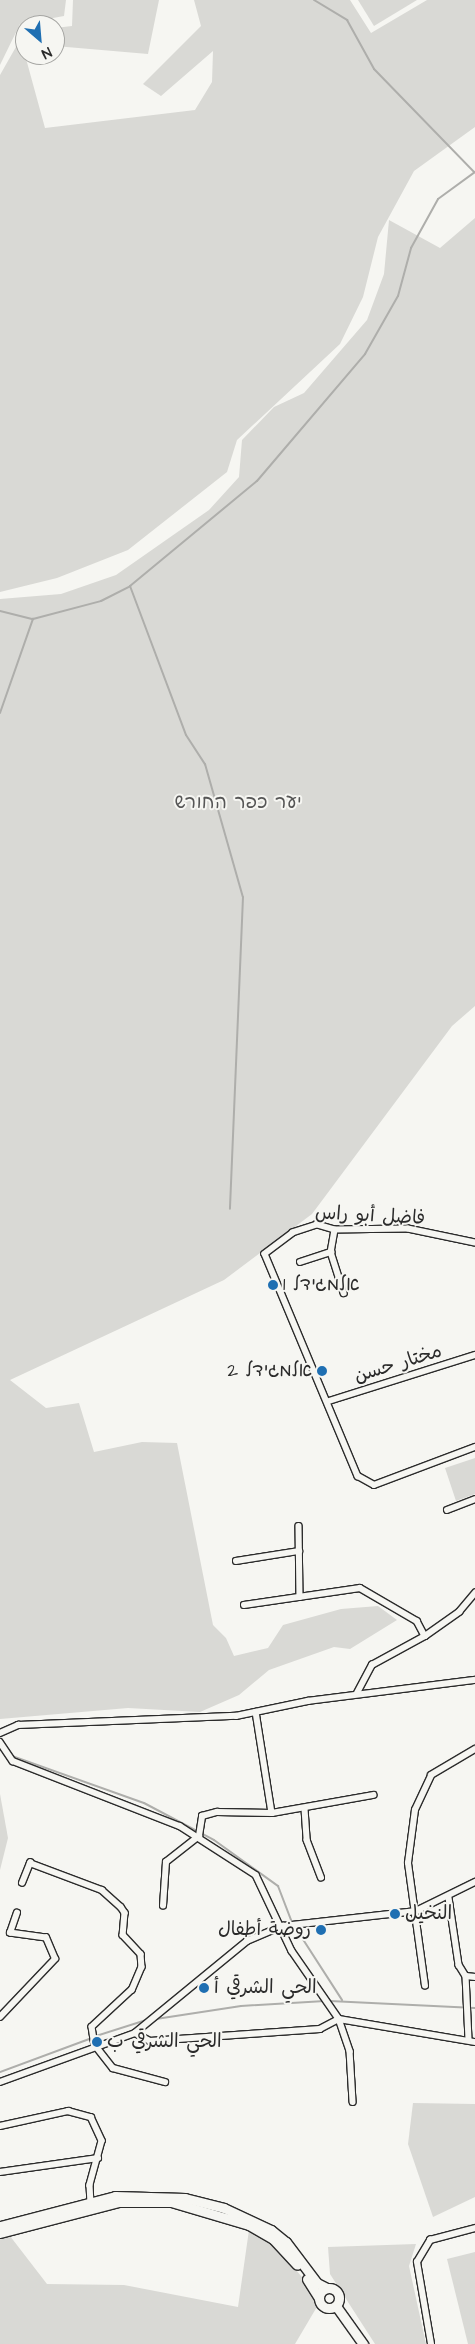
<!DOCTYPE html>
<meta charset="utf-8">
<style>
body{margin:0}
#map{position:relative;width:475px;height:2344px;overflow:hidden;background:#f6f6f2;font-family:"Architects Daughter","Playpen Sans Arabic","Playpen Sans Hebrew",sans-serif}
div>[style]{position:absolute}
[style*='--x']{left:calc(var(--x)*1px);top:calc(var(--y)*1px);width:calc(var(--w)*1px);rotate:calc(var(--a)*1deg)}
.green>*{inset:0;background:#d9d9d5}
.stream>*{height:2px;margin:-1px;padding:0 1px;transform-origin:1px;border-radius:1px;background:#aeaeab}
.roads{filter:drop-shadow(1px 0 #2b2b2b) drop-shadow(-1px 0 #2b2b2b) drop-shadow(0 1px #2b2b2b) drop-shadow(0 -1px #2b2b2b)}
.street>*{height:5.5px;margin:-2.75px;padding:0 2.75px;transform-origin:2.75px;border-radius:2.75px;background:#f6f6f2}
.secondary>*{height:9px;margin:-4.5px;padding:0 4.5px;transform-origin:4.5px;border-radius:4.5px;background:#f6f6f2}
.secondary>.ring{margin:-4.5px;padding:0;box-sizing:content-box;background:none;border:9px solid #f6f6f2;border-radius:50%}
.dots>*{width:14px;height:14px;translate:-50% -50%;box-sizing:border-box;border:2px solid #f6f6f2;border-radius:50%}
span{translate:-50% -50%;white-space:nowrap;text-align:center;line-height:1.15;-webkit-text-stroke:4px #f6f6f2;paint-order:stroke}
.park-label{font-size:19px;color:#565656}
.street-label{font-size:19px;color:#2b2b2b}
.poi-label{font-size:19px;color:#2b2b2b}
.left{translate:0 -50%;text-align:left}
.right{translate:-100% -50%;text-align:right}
.north{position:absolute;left:15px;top:15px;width:50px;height:50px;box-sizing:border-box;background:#f6f6f2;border:1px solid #a5a5a2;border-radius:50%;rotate:153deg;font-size:14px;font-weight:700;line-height:20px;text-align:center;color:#2b2b2b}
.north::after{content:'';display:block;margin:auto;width:18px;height:22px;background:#1f6fb2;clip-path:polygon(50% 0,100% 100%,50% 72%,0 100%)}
</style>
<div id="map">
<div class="green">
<div style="clip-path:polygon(0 0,66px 0,64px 16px,20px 24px,0 65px)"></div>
<div style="clip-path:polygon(73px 0,159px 0,148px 54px,55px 46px,55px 28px,72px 26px)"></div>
<div style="clip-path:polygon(194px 0,350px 0,371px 33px,427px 0,475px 0,475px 127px,414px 171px,378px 237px,363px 297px,340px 344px,237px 440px,227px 472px,128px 550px,57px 578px,0 592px,0 75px,25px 31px,25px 55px,45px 128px,195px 110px,212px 82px,213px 51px,161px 96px,143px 84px,201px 26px)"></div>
<div style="clip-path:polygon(358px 0,417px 0,374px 26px)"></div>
<div style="clip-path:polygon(475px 218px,475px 1006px,452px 1026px,312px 1214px,224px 1280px,10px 1380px,46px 1408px,79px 1403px,94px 1452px,142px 1442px,177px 1443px,213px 1625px,226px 1638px,234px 1656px,268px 1648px,283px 1625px,341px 1609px,378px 1606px,397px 1620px,350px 1649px,334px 1647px,269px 1670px,239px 1695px,200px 1712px,128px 1708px,0 1719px,0 599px,61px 594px,116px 575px,209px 510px,239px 477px,242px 440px,274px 407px,304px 393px,367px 320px,384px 274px,389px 220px,440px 248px)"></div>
<div style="clip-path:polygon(475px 1458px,475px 1494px,456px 1501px,445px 1468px)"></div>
<div style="clip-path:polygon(0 1794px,8px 1838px,0 1870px)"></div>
<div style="clip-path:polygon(413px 2103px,475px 2104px,475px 2197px,433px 2217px,408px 2144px)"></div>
<div style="clip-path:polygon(249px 2230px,276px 2246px,321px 2300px,295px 2344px,0 2344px,0 2237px,10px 2236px,47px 2284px,124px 2285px,238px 2307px)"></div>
<div style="clip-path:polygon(416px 2244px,409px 2266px,426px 2344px,375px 2344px,330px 2274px,328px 2247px)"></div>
<div style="clip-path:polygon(475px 2252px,475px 2344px,468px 2344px,447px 2259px)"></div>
</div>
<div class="stream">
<div style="--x:314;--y:0;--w:39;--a:31"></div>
<div style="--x:347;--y:20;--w:56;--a:61.1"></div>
<div style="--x:374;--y:69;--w:144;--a:45.8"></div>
<div style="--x:130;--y:586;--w:159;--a:69.4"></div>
<div style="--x:186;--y:735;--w:35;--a:57"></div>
<div style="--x:205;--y:764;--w:138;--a:74.1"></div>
<div style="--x:243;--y:897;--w:312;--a:92.4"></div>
<div style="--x:0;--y:611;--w:34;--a:14"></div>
<div style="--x:33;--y:619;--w:70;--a:-14.8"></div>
<div style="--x:101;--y:601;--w:33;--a:-27"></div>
<div style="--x:130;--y:586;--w:165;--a:-39.6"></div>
<div style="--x:257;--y:481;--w:167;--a:-49.6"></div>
<div style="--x:365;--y:354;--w:67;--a:-60.4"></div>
<div style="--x:398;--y:296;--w:50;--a:-74.8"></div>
<div style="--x:411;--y:248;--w:56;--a:-61.1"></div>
<div style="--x:438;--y:199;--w:46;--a:-36.1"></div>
<div style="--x:0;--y:713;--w:100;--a:-70.7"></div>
<div style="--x:12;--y:1756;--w:140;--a:19.6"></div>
<div style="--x:144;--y:1803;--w:79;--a:27.9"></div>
<div style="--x:214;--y:1840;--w:79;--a:35.7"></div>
<div style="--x:278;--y:1886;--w:40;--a:69"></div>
<div style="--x:295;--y:1927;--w:87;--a:57.2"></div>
<div style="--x:330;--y:2001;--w:145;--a:2.8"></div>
<div style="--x:156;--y:2019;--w:86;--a:-8.7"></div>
<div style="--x:241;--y:2006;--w:84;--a:-3.4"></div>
<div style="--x:96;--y:2036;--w:52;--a:-17.7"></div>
<div style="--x:0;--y:2072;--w:98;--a:-20.3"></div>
</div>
<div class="roads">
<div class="street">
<div style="--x:335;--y:1230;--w:22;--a:100"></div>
<div style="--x:331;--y:1252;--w:43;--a:72.4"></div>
<div style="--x:475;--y:1243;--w:68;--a:-168.2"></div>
<div style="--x:408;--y:1229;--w:73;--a:179.2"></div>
<div style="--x:335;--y:1230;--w:19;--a:-164"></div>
<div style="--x:317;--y:1225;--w:25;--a:162"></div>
<div style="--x:293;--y:1233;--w:35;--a:143"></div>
<div style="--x:265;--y:1254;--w:241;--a:67.3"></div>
<div style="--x:358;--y:1476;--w:18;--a:29"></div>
<div style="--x:374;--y:1485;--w:108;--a:-20.6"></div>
<div style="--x:300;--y:1262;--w:33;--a:-18"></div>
<div style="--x:329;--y:1401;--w:153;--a:-17.5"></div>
<div style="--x:447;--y:1510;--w:30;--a:-21"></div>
<div style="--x:299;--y:1526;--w:71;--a:89.2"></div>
<div style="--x:236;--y:1561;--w:64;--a:-9"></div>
<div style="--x:244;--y:1605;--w:117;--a:-8.3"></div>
<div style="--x:360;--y:1588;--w:66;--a:30.1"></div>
<div style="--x:417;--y:1621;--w:17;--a:62"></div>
<div style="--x:357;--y:1693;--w:32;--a:-62"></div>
<div style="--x:372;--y:1665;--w:60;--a:-28.7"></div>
<div style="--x:425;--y:1636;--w:42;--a:-35.2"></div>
<div style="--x:459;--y:1612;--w:25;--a:-50"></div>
<div style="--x:256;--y:1712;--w:102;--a:81"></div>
<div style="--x:0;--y:1733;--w:20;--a:-24"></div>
<div style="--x:18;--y:1725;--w:218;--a:-2.4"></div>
<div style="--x:236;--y:1716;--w:74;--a:-11.8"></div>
<div style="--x:308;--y:1701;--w:168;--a:-7.2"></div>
<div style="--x:0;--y:1742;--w:23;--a:56"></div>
<div style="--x:13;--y:1761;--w:179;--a:21.3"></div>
<div style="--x:180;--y:1826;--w:90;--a:32.8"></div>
<div style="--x:256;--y:1875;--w:84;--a:64.7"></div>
<div style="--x:292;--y:1951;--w:83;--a:55.3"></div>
<div style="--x:339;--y:2019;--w:34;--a:71"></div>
<div style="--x:350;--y:2051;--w:51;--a:86.6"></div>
<div style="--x:305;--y:1809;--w:31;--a:86"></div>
<div style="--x:307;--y:1840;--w:40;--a:69"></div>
<div style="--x:22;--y:1883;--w:22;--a:-68"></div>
<div style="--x:30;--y:1863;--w:77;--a:20.6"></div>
<div style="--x:102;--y:1890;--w:25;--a:42"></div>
<div style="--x:121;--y:1907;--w:7;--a:56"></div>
<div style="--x:125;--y:1913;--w:22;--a:95"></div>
<div style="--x:123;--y:1935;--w:26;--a:47"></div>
<div style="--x:141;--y:1954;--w:13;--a:86"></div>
<div style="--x:142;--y:1967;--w:25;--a:113"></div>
<div style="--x:132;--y:1990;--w:54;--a:137.2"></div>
<div style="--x:92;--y:2027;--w:18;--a:81"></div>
<div style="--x:95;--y:2045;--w:29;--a:52"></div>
<div style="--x:113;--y:2068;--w:54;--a:15.1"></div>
<div style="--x:449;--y:1898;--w:68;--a:81.5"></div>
<div style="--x:459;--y:1965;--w:13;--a:58"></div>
<div style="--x:466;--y:1976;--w:9;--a:6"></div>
<div style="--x:163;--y:1906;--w:44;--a:-86.1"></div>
<div style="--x:166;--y:1862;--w:42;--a:-38.2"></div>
<div style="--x:199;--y:1836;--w:20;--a:-81"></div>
<div style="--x:202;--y:1816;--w:16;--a:-15"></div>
<div style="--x:217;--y:1812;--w:55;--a:1"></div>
<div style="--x:272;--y:1813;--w:103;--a:-10.1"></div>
<div style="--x:466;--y:1976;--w:64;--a:87.3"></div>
<div style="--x:425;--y:1986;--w:124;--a:-97.9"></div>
<div style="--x:408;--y:1863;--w:53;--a:-82.5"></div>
<div style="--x:415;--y:1810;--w:38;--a:-65"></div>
<div style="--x:431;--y:1775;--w:51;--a:-30.6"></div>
<div style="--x:0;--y:2017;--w:80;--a:-46.5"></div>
<div style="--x:55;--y:1959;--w:23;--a:-113"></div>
<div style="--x:46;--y:1938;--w:36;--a:-172"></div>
<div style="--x:10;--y:1933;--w:21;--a:-71"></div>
<div style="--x:135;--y:2033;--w:17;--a:28"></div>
<div style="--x:150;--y:2041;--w:170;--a:-4"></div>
<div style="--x:320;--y:2029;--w:21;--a:-28"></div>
<div style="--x:339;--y:2019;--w:138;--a:9.6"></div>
<div style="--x:0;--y:2082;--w:144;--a:-19.9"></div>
<div style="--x:135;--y:2033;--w:145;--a:-39.4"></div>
<div style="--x:247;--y:1941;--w:39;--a:-23"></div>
<div style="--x:283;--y:1926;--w:134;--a:-6.4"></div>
<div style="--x:416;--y:1911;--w:66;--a:-26.2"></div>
<div style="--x:0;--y:2126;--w:70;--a:-12.4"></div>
<div style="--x:68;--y:2111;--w:24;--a:15"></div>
<div style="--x:91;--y:2117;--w:26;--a:65"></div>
<div style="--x:102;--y:2141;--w:46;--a:105.3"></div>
<div style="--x:90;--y:2185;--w:18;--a:87"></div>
<div style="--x:0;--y:2172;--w:99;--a:-8.1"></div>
<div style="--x:431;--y:2344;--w:83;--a:-99.7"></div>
<div style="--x:417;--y:2262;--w:26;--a:-59"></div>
<div style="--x:430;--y:2240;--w:47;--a:-14.9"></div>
</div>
<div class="secondary">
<div style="--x:0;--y:2226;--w:119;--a:-14.6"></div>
<div style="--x:115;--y:2196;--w:70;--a:1.6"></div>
<div style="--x:185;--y:2198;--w:40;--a:14.4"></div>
<div style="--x:224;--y:2208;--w:52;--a:25.1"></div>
<div style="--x:271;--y:2230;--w:19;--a:39"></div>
<div style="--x:286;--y:2242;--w:51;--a:52.9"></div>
<div style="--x:317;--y:2283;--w:11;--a:27"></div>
<div style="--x:0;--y:2233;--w:123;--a:-14.6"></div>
<div style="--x:119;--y:2202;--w:52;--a:0"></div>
<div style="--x:171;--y:2202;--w:81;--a:16.4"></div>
<div style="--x:249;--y:2225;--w:28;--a:30"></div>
<div style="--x:273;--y:2239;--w:35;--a:47"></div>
<div style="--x:307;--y:2279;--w:22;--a:58"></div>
<div class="ring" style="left:319px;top:2288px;width:11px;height:11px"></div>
<div style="--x:336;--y:2306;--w:47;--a:54.6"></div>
</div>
</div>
<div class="dots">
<div style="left:273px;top:1285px;background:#1f6fb2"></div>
<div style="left:322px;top:1371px;background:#1f6fb2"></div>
<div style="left:395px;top:1914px;background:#1f6fb2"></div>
<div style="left:321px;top:1930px;background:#1f6fb2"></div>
<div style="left:204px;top:1988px;background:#1f6fb2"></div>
<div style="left:97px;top:2042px;background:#1f6fb2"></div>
</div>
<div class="park-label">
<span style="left:238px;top:803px">יער כפר החורש</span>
</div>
<div class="street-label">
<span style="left:370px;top:1216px;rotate:3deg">فاضل أبو راس</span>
<span style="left:398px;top:1364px;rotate:-17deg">مختار حسن</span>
</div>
<div class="poi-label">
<span class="left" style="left:283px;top:1285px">אלמגידל 1</span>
<span class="right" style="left:312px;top:1371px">אלמגידל 2</span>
<span class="left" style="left:405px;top:1914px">النخيل</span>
<span class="right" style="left:311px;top:1930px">روضة أطفال</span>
<span class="left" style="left:214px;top:1988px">الحي الشرقي أ</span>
<span class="left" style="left:107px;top:2042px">الحي الشرقي ب</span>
</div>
<div class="north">N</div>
</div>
